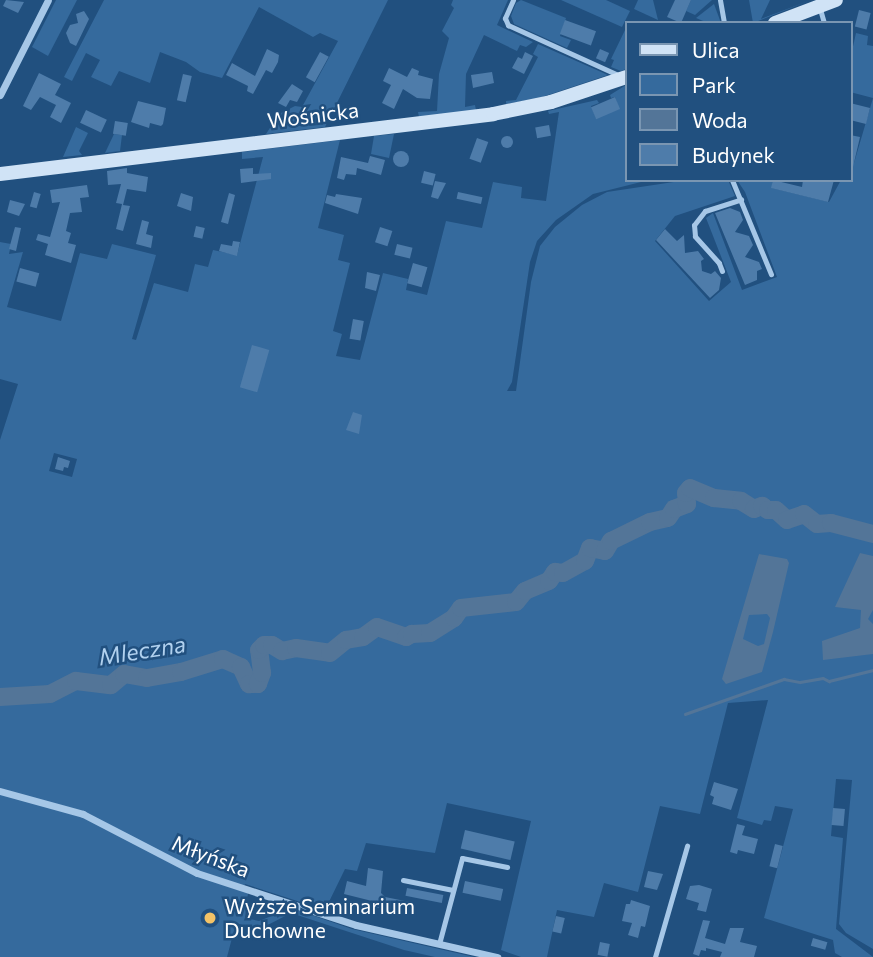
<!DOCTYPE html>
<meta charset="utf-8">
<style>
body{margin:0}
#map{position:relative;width:873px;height:957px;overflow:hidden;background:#21507f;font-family:Commissioner,sans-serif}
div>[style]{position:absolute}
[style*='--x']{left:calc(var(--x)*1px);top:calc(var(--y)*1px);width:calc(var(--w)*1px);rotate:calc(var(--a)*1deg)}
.green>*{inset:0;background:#356a9d}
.water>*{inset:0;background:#537598}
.stream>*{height:2.5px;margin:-1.25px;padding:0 1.25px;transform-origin:1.25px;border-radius:1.25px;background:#537598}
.river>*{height:18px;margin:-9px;padding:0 9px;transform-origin:9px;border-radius:9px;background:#537598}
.building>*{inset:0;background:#4e7caa;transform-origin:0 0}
.round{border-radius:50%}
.lane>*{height:5px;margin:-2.5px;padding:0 2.5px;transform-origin:2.5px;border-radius:2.5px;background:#a6c7e7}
.street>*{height:7px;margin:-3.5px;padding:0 3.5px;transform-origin:3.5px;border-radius:3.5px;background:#a6c7e7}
.secondary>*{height:14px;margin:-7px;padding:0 7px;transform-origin:7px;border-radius:7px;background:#d0e3f6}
.dots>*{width:19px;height:19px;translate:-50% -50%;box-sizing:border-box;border:4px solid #21507f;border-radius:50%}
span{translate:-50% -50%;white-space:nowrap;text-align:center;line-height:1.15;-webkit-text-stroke:5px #21507f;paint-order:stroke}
.street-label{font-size:21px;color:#fff}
.poi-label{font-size:21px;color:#fff}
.left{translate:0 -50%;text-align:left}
.water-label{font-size:23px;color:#b1d1ef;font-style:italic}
.legend{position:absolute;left:625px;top:21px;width:228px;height:161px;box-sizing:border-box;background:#21507f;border:2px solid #7a96b2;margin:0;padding:9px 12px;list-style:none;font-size:21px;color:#fff}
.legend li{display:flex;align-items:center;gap:14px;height:35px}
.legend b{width:35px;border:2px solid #7a96b2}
</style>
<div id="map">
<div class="green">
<div style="clip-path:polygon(56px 0,77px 0,48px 56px,32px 47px)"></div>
<div style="clip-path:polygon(104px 0,388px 0,325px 127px,266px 134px,279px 114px,295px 106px,302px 107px,338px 41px,320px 33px,313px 37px,259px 7px,222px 78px,200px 72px,186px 62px,160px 52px,150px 83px,119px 71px,111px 86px,91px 77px,100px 60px,86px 53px,72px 81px,64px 77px)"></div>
<div style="clip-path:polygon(453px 0,508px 0,497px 25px,533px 42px,526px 47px,520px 45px,517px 51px,484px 35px,466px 74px,465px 107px,475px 105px,476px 110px,419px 117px,418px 112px,437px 111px,439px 74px,449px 38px,442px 31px,454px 8px,451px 5px)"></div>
<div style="clip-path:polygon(521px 0,566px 18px,560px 36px,571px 40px,567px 48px,514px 24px,511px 16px,516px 3px)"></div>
<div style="clip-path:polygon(561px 0,606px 0,630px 11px,622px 27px)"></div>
<div style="clip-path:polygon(638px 0,653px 0,658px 20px,634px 9px)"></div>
<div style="clip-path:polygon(691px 0,712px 0,695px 15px,686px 11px)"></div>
<div style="clip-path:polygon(749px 0,770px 0,761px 19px,811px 0,753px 23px)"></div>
<div style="clip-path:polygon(714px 4px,721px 23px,708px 23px,696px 18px)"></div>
<div style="clip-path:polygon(626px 28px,626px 69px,621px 71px,611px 67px,614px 60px,611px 59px)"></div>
<div style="clip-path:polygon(evenodd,856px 33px,868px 36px,867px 45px,873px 46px,873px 949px,846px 933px,839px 924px,852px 780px,836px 779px,831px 836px,843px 838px,836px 929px,873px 957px,842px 957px,835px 953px,833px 940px,764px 918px,793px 809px,775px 806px,771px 821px,764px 820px,762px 825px,737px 818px,768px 700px,728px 703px,700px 814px,660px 806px,638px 892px,604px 883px,594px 917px,557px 910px,547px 957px,521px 957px,501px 950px,531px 821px,447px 803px,435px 853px,366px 843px,357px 871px,345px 869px,325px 910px,245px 884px,242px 891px,248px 893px,245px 918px,259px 921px,291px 908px,352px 929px,474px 957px,435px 957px,404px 950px,291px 913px,258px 930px,236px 923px,227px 957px,0 957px,0 440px,18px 384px,0 379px,0 242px,11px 244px,9px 254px,23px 252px,7px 307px,61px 321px,80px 253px,107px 259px,112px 244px,156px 255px,132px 339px,136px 340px,154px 283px,188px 292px,195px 264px,208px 267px,213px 250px,237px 255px,263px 157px,242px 159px,242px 152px,340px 140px,318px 228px,344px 235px,338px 260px,350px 263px,333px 331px,342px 334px,336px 356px,360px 360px,383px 273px,408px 279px,406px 290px,427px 295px,446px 221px,482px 228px,493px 182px,522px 187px,521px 198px,546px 201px,559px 112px,549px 114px,548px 111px,597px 100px,599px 103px,591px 106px,596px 118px,619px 109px,615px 97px,611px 98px,610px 95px,626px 85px,626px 180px,649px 180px,593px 194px,556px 220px,537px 241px,530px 262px,512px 382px,507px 391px,516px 391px,531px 282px,540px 246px,555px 227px,582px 205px,607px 192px,687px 180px,728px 180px,735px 196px,675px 216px,655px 241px,709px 301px,731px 282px,706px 218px,713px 213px,742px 290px,777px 277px,745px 192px,737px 180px,773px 180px,772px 188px,829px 202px,841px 180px,850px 180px,850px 164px,854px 163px,873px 98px,850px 92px,850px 60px,856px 33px,54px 453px,77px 459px,72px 477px,49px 471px,54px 453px)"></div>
<div style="clip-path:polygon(538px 44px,608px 75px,539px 98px,506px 104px,506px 101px,516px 100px,538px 57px,533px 54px)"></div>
<div style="clip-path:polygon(76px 127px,88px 133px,79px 151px,82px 155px,63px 157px)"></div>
<div style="clip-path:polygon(114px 134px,122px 135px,120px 151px,105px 153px)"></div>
<div style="clip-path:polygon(394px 134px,389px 158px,371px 154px,374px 136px)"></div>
</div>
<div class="water">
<div style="clip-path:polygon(860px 553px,873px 556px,873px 610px,868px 619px,873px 624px,873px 654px,823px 660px,822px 641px,860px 628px,861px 610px,835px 607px)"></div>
<div style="clip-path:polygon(evenodd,759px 554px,787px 559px,789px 563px,773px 632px,762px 672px,726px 684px,722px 679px,759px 554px,767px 614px,770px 618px,764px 644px,758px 646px,743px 639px,749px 615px,767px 614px)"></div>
</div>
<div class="stream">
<div style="--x:685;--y:714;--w:105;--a:-19.5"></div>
<div style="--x:784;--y:679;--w:16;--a:11"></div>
<div style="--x:800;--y:682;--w:23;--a:-10"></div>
<div style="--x:823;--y:678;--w:7;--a:27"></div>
<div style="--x:829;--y:681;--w:45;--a:-14"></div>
</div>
<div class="river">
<div style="--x:0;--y:697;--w:50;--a:-3.4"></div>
<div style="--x:50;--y:694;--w:29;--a:-27"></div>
<div style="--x:76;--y:681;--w:35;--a:7"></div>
<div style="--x:111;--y:685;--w:17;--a:-40"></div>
<div style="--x:124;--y:674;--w:23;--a:10"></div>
<div style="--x:147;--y:678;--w:35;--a:-10"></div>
<div style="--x:181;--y:672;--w:44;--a:-17.2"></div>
<div style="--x:223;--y:659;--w:20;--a:24"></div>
<div style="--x:241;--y:667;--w:19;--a:65"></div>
<div style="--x:249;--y:684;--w:9;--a:0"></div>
<div style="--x:258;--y:684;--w:12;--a:-70"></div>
<div style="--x:262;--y:673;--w:23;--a:-97"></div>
<div style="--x:259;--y:650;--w:7;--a:-45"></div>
<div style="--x:264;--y:645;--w:8;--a:0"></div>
<div style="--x:272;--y:645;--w:12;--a:31"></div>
<div style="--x:282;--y:651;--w:14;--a:-12"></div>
<div style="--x:296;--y:648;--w:34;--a:8"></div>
<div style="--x:330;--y:653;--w:21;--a:-39"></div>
<div style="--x:346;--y:640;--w:17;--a:-10"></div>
<div style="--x:363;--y:637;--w:17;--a:-36"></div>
<div style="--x:377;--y:627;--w:31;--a:19"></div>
<div style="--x:406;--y:637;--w:7;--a:-27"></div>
<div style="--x:412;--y:634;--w:18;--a:-3"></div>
<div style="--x:430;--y:633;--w:28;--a:-32"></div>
<div style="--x:454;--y:618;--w:12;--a:-55"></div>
<div style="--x:461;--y:608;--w:55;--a:-6.2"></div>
<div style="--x:516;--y:602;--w:14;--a:-51"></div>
<div style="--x:525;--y:591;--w:26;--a:-23"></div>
<div style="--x:549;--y:581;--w:11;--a:-56"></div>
<div style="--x:555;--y:572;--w:8;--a:7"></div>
<div style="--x:563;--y:573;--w:25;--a:-29"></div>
<div style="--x:585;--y:561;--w:14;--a:-69"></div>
<div style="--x:590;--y:548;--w:15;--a:11"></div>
<div style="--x:605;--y:551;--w:12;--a:-59"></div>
<div style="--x:611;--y:541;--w:43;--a:-26"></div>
<div style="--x:650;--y:522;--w:18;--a:-13"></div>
<div style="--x:668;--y:518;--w:11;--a:-56"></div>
<div style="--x:674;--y:509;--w:14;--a:-21"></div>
<div style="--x:687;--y:504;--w:11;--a:-95"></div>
<div style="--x:686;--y:493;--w:6;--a:-51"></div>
<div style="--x:690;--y:488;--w:26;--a:23"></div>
<div style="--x:714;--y:498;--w:27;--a:6"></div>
<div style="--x:741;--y:501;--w:15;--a:32"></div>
<div style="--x:754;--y:509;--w:9;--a:-21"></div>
<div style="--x:762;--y:506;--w:7;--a:34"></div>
<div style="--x:768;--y:510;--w:8;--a:0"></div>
<div style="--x:776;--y:510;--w:15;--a:42"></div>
<div style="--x:787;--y:520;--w:18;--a:-19"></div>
<div style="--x:804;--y:514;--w:16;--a:38"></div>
<div style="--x:817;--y:524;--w:14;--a:-4"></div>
<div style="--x:831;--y:523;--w:43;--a:14.7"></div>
</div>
<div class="building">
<div style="clip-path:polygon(6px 0,24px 2px,18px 13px,3px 6px)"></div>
<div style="clip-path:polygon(675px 0,691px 0,681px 23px,667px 17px)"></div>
<div style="left:859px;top:10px;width:12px;height:17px;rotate:14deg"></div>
<div style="clip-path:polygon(84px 11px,89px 19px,76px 46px,70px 43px,66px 33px,70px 25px,78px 23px,76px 14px)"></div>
<div style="left:565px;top:20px;width:33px;height:15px;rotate:20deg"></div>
<div style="clip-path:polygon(267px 49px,279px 55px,278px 62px,272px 73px,266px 70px,253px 94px,247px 91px,248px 86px,226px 75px,232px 63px,255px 76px)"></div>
<div style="left:600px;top:49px;width:10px;height:10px;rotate:24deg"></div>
<div style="left:320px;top:52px;width:10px;height:29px;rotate:29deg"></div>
<div style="clip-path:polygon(525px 52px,533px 56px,524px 74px,512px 68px,518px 57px,522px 59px)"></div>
<div style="clip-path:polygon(389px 68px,407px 77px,412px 68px,419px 71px,418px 75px,433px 79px,430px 99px,417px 98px,403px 89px,394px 109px,382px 103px,391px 85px,383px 81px)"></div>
<div style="clip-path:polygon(492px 72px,494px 83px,473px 88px,471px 75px)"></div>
<div style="clip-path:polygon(39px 73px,61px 84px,55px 95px,71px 103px,61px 123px,50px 117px,56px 105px,40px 97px,31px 110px,23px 106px)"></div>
<div style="left:183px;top:74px;width:9px;height:27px;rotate:13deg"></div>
<div style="clip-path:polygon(292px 84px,303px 91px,297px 102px,290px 100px,286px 107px,278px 103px)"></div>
<div style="left:615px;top:97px;width:13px;height:26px;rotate:67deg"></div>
<div style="clip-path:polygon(138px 101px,166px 108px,163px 124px,161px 126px,150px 123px,149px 128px,131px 122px)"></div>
<div style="clip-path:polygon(850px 103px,870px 108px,866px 124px,850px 120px)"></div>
<div style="left:86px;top:110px;width:23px;height:14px;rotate:25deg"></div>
<div style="left:115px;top:121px;width:13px;height:13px;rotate:9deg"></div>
<div style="left:549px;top:125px;width:11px;height:14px;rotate:80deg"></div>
<div style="clip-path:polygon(850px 135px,860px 137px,853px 167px,850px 166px)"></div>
<div class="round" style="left:501px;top:136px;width:12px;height:12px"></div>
<div style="left:477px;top:138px;width:12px;height:22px;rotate:20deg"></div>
<div class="round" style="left:393px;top:151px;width:16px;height:16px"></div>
<div style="clip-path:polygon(370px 156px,385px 160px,381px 175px,357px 168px,356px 175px,346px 174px,344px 180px,337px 178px,341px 157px,368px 163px)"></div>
<div style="clip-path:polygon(127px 168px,127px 173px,148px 177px,146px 192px,127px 189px,123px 205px,130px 206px,123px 231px,116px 229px,122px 204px,116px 203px,121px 184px,108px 185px,107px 171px)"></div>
<div style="clip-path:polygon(253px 168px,253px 174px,271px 173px,271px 179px,241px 183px,240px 169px)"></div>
<div style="left:424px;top:171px;width:12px;height:12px;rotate:14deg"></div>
<div style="clip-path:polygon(773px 180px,802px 187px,803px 180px,834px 180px,828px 202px,771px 188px)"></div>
<div style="clip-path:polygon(435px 181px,446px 183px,438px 199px,431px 197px)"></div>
<div style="clip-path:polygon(87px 185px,89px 197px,80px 198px,82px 212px,70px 213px,66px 231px,71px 233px,68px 243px,76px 245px,71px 263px,45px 255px,48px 244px,36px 240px,38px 234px,50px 237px,60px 202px,52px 203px,50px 190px)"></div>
<div style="left:34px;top:192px;width:7px;height:15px;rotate:16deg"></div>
<div style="left:458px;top:192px;width:25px;height:7px;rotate:12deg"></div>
<div style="clip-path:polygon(181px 193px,193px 197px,191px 211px,177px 206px)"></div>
<div style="clip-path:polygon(229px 193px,235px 195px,228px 224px,221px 222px)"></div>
<div style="clip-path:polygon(336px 194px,362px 198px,358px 214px,325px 203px,327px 195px,335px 197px)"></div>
<div style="clip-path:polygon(10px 200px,25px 204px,19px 216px,7px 212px)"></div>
<div style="clip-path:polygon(730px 208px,740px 212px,743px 220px,735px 232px,749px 236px,753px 245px,745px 257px,759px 262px,762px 269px,757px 271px,757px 280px,745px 285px,715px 213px)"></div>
<div style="clip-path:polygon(142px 220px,149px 222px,146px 234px,153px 236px,151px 248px,136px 244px)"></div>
<div style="left:196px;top:226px;width:9px;height:11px;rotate:13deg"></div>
<div style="clip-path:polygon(15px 227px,21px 228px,16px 251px,9px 249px)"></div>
<div style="left:380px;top:227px;width:13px;height:16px;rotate:18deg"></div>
<div style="clip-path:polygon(665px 229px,677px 241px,684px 235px,685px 253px,698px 251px,704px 259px,701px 261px,702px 271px,711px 274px,715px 271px,721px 278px,719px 290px,710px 298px,656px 240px)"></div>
<div style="clip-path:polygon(233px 241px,240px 242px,237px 256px,219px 251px,221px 244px,232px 246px)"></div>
<div style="left:397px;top:244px;width:16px;height:11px;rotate:14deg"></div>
<div style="left:413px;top:263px;width:15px;height:21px;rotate:16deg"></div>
<div style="left:20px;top:268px;width:20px;height:14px;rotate:15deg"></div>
<div style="clip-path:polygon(367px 272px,380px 275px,376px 291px,365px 288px)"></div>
<div style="left:353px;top:319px;width:11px;height:20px;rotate:10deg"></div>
<div style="left:252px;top:345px;width:18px;height:44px;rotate:16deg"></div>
<div style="clip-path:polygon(353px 412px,362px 415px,359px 434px,346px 430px)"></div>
<div style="clip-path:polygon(58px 457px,70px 461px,68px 468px,64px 467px,63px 471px,55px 469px)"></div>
<div style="clip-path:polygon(714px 782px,738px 789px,731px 810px,712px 804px,714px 797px,710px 795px)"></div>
<div style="left:833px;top:808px;width:12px;height:17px;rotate:5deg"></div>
<div style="clip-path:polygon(737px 824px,745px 826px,742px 835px,758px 839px,754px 854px,738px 850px,737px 854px,730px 852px)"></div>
<div style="left:465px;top:830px;width:51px;height:19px;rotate:13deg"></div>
<div style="left:775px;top:844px;width:8px;height:23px;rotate:14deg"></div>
<div style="clip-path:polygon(368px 868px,383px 871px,381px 893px,385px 897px,410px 902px,407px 915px,370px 906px,372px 901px,344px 894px,347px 881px,366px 886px)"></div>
<div style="clip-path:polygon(648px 871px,663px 874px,657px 890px,644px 887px)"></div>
<div style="left:465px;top:881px;width:39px;height:12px;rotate:12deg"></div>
<div style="clip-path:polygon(699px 885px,712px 889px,706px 912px,697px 910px,699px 903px,686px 899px,690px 886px)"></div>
<div style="left:407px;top:888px;width:37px;height:8px;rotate:11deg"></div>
<div style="clip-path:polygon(631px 900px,650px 906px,645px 927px,641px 926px,638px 938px,628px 935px,632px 923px,622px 921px,626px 904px,630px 904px)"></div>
<div style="left:556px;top:916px;width:9px;height:16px;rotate:13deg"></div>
<div style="clip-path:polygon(703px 920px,710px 921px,705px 938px,725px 944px,730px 928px,744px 928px,740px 942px,757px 946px,754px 957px,720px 957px,722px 952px,706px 948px,706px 951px,701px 950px,699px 956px,693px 954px)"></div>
<div style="left:813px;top:938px;width:15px;height:8px;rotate:16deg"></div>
<div style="left:600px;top:942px;width:10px;height:13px;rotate:11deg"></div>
</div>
<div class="lane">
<div style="--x:513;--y:0;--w:20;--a:114"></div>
<div style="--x:505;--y:18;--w:8;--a:67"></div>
<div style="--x:508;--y:25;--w:121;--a:24.4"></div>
<div style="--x:720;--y:0;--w:23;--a:80"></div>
<div style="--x:820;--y:9;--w:15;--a:74"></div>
<div style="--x:732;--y:180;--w:102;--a:67.5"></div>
<div style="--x:722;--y:271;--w:9;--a:-111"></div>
<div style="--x:719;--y:263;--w:36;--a:-132"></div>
<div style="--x:695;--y:236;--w:11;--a:-95"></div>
<div style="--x:694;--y:225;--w:18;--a:-52"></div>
<div style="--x:705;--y:211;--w:38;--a:-18"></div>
<div style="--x:403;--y:880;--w:51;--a:11.3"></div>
<div style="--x:439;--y:944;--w:89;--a:-75"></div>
<div style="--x:462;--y:858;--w:46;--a:11.3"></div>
<div style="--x:655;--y:957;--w:116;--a:-73.9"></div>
</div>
<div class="street">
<div style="--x:0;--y:95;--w:106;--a:-63.2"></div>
<div style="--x:0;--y:791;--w:86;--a:15.5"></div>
<div style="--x:83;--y:814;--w:128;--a:27.4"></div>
<div style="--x:197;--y:873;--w:167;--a:18.1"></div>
<div style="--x:356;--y:925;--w:145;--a:12.8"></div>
</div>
<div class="secondary">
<div style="--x:775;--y:23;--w:65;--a:-20.7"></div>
<div style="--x:0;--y:174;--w:497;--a:-6.9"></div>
<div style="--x:493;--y:114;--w:59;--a:-11.7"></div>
<div style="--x:551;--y:102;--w:79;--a:-18.4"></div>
</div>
<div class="dots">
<div style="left:210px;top:918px;background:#f4c367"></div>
</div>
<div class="street-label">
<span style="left:313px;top:115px;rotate:-7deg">Wośnicka</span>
<span style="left:211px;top:856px;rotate:21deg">Młyńska</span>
</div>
<div class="poi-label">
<span class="left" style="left:224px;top:918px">Wyższe Seminarium<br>Duchowne</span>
</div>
<div class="water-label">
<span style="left:142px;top:650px;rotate:-9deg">Mleczna</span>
</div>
<ul class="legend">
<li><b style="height:9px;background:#d0e3f6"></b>Ulica</li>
<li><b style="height:19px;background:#356a9d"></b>Park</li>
<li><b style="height:19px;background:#537598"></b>Woda</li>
<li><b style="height:19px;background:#4e7caa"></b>Budynek</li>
</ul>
</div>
